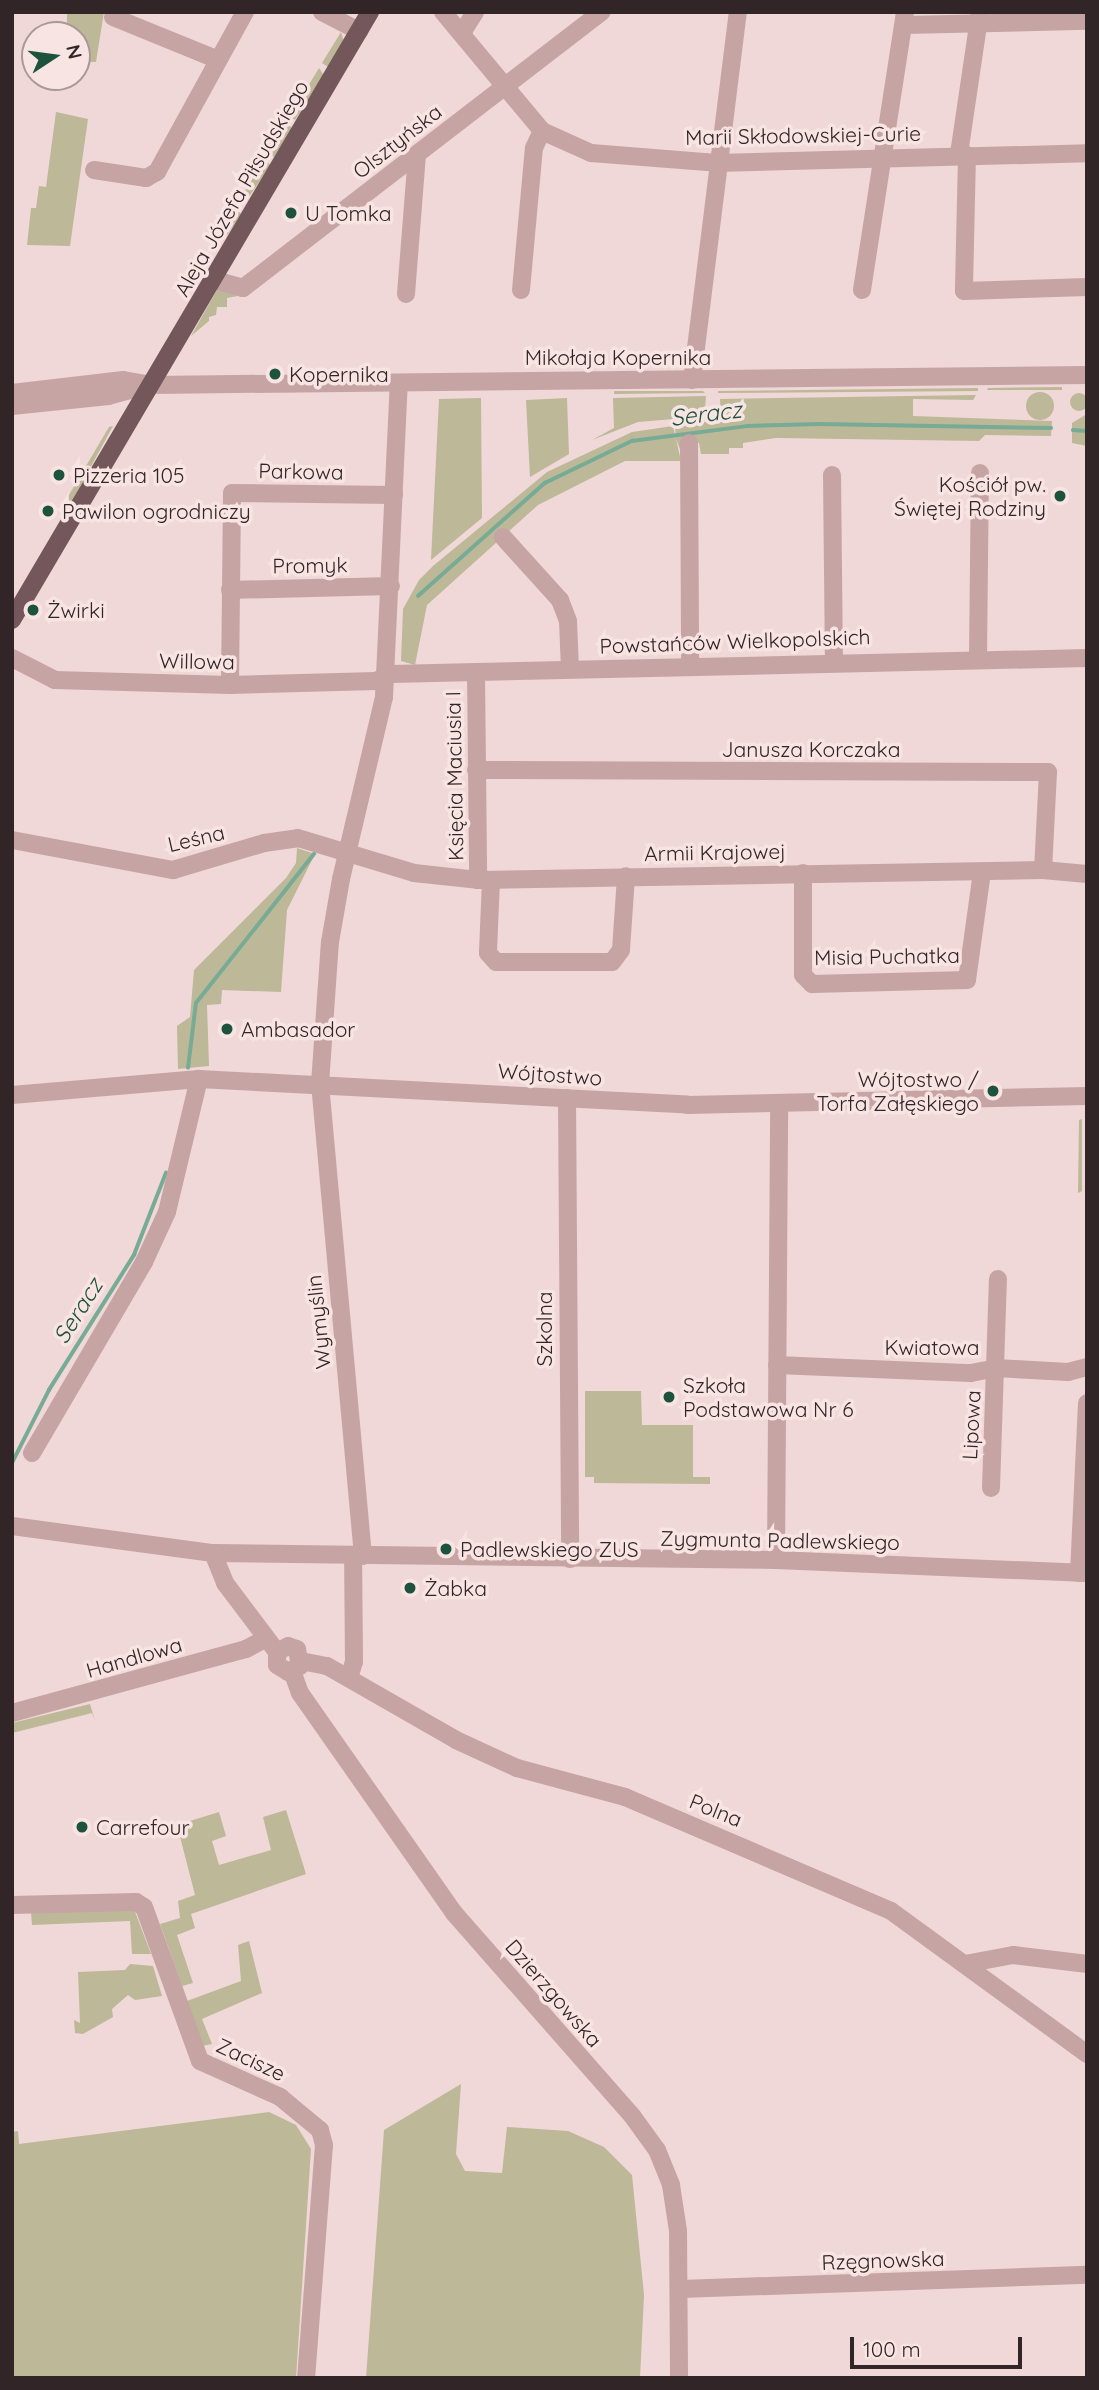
<!DOCTYPE html>
<meta charset="utf-8">
<style>
body{margin:0}
#map{position:relative;width:1099px;height:2390px;overflow:hidden;background:#efd8d7;font-family:Quicksand,sans-serif}
div>[style]{position:absolute}
[style*='--x']{left:calc(var(--x)*1px);top:calc(var(--y)*1px);width:calc(var(--w)*1px);rotate:calc(var(--a)*1deg)}
.green>*{inset:0;background:#bdb898}
.round{border-radius:50%}
.stream>*{height:3.5px;margin:-1.75px;padding:0 1.75px;transform-origin:1.75px;border-radius:1.75px;background:#77ab95}
.minor>*{height:18px;margin:-9px;padding:0 9px;transform-origin:9px;border-radius:9px;background:#c7a4a4}
.major>*{height:18px;margin:-9px;padding:0 9px;transform-origin:9px;border-radius:9px;background:#74575a}
.dots>*{width:19px;height:19px;translate:-50% -50%;box-sizing:border-box;border:4px solid #f8e4e3;border-radius:50%}
span{translate:-50% -50%;white-space:nowrap;text-align:center;line-height:1.15;-webkit-text-stroke:7px #f8e4e3;paint-order:stroke}
.street-label{font-size:21px;color:#322527}
.poi-label{font-size:21px;color:#322527}
.left{translate:0 -50%;text-align:left}
.right{translate:-100% -50%;text-align:right}
.water-label{font-size:23px;color:#1d523c;font-style:italic}
.frame{position:absolute;inset:0;border:14px solid #322527;pointer-events:none}
.north{position:absolute;left:21px;top:21px;width:70px;height:70px;box-sizing:border-box;background:#f8e4e3;border:2px solid #a99898;border-radius:50%;rotate:77deg;font-size:19px;font-weight:700;line-height:28px;text-align:center;color:#322527}
.north::after{content:'';display:block;margin:auto;width:24px;height:32px;background:#1d523c;clip-path:polygon(50% 0,100% 100%,50% 72%,0 100%)}
.scale{position:absolute;left:850px;top:2337px;width:172px;height:32px;box-sizing:border-box;border:4px solid #322527;border-top:0;padding-left:9px;font-size:21px;line-height:24px;white-space:nowrap;color:#322527;-webkit-text-stroke:5px #f8e4e3;paint-order:stroke}
</style>
<div id="map">
<div class="green">
<div style="clip-path:polygon(67px 12px,104px 12px,96px 62px,77px 61px,77px 35px,67px 29px)"></div>
<div style="clip-path:polygon(341px 32px,344px 42px,328px 67px,322px 63px)"></div>
<div style="clip-path:polygon(319px 68px,324px 75px,295px 120px,290px 116px)"></div>
<div style="clip-path:polygon(56px 112px,88px 119px,70px 246px,27px 245px,31px 208px,36px 208px,39px 186px,46px 187px)"></div>
<div style="clip-path:polygon(286px 122px,293px 129px,274px 157px,268px 153px)"></div>
<div style="clip-path:polygon(264px 160px,271px 165px,248px 198px,243px 194px)"></div>
<div style="clip-path:polygon(236px 208px,241px 214px,223px 241px,219px 236px)"></div>
<div style="clip-path:polygon(217px 290px,243px 295px,227px 298px,227px 307px,217px 307px,216px 315px,209px 317px,209px 321px,191px 336px)"></div>
<div style="clip-path:polygon(1062px 387px,1062px 390px,987px 390px,988px 388px)"></div>
<div style="clip-path:polygon(978px 388px,978px 391px,718px 393px,718px 391px)"></div>
<div style="clip-path:polygon(614px 391px,703px 391px,705px 393px,614px 394px)"></div>
<div class="round" style="left:1026px;top:392px;width:28px;height:28px"></div>
<div class="round" style="left:1070px;top:393px;width:18px;height:18px"></div>
<div style="clip-path:polygon(976px 395px,973px 400px,913px 399px,913px 416px,1052px 421px,1051px 436px,985px 435px,979px 441px,776px 438px,743px 443px,743px 448px,729px 448px,729px 454px,701px 454px,699px 443px,682px 444px,681px 452px,676px 439px,675px 426px,721px 420px,720px 399px)"></div>
<div style="clip-path:polygon(706px 396px,705px 409px,697px 417px,638px 422px,592px 440px,614px 428px,613px 398px)"></div>
<div style="clip-path:polygon(481px 398px,482px 518px,431px 560px,439px 399px)"></div>
<div style="clip-path:polygon(567px 398px,569px 454px,530px 477px,526px 400px)"></div>
<div style="clip-path:polygon(1087px 414px,1087px 446px,1072px 443px,1072px 423px)"></div>
<div style="clip-path:polygon(113px 426px,71px 503px,66px 500px,109px 427px)"></div>
<div style="clip-path:polygon(673px 426px,681px 461px,625px 461px,538px 505px,427px 605px,415px 665px,401px 661px,403px 609px,419px 580px,433px 566px,547px 472px,632px 432px)"></div>
<div style="clip-path:polygon(297px 848px,315px 854px,287px 910px,281px 992px,222px 990px,221px 1004px,207px 1005px,209px 1066px,178px 1069px,177px 1026px,190px 1017px,194px 970px,286px 878px,296px 863px)"></div>
<div style="clip-path:polygon(1082px 1119px,1082px 1191px,1078px 1193px,1079px 1120px)"></div>
<div style="clip-path:polygon(585px 1391px,641px 1391px,642px 1425px,693px 1425px,693px 1477px,710px 1477px,710px 1484px,594px 1483px,594px 1477px,585px 1477px)"></div>
<div style="clip-path:polygon(90px 1704px,95px 1721px,92px 1713px,12px 1733px,12px 1723px)"></div>
<div style="clip-path:polygon(286px 1810px,306px 1874px,191px 1914px,195px 1928px,177px 1935px,193px 1983px,182px 1986px,160px 1924px,180px 1918px,178px 1901px,195px 1895px,177px 1825px,219px 1812px,226px 1836px,212px 1841px,219px 1865px,271px 1850px,263px 1817px)"></div>
<div style="clip-path:polygon(134px 1909px,151px 1954px,132px 1954px,130px 1921px,32px 1925px,31px 1912px)"></div>
<div style="clip-path:polygon(249px 1941px,262px 1993px,202px 2019px,212px 2044px,202px 2046px,187px 2001px,241px 1981px,238px 1945px)"></div>
<div style="clip-path:polygon(130px 1964px,153px 1966px,162px 1996px,135px 2000px,128px 1995px,112px 2009px,113px 2017px,83px 2034px,75px 2033px,74px 2020px,80px 2023px,78px 1972px,125px 1970px)"></div>
<div style="clip-path:polygon(461px 2084px,456px 2154px,465px 2171px,502px 2173px,507px 2127px,568px 2131px,604px 2147px,632px 2175px,644px 2295px,640px 2378px,366px 2378px,384px 2130px)"></div>
<div style="clip-path:polygon(269px 2112px,296px 2125px,311px 2149px,296px 2378px,12px 2378px,12px 2132px,18px 2131px,19px 2144px)"></div>
</div>
<div class="stream">
<div style="--x:1073;--y:430;--w:14;--a:4"></div>
<div style="--x:418;--y:596;--w:170;--a:-41.7"></div>
<div style="--x:545;--y:483;--w:97;--a:-25.8"></div>
<div style="--x:632;--y:441;--w:117;--a:-7.4"></div>
<div style="--x:748;--y:426;--w:71;--a:-1.6"></div>
<div style="--x:819;--y:424;--w:232;--a:1"></div>
<div style="--x:188;--y:1068;--w:65;--a:-83"></div>
<div style="--x:196;--y:1003;--w:190;--a:-51.6"></div>
<div style="--x:12;--y:1463;--w:82;--a:-63.1"></div>
<div style="--x:49;--y:1390;--w:160;--a:-57.8"></div>
<div style="--x:134;--y:1255;--w:88;--a:-68.7"></div>
</div>
<div class="minor">
<div style="--x:322;--y:12;--w:42;--a:27.2"></div>
<div style="--x:443;--y:12;--w:155;--a:50.2"></div>
<div style="--x:542;--y:131;--w:54;--a:24.2"></div>
<div style="--x:591;--y:153;--w:126;--a:4.5"></div>
<div style="--x:717;--y:163;--w:370;--a:-1.5"></div>
<div style="--x:113;--y:17;--w:111;--a:22.2"></div>
<div style="--x:904;--y:25;--w:183;--a:-1.3"></div>
<div style="--x:462;--y:33;--w:25;--a:-58"></div>
<div style="--x:959;--y:154;--w:144;--a:-81.6"></div>
<div style="--x:967;--y:155;--w:136;--a:91.3"></div>
<div style="--x:964;--y:291;--w:123;--a:-1.9"></div>
<div style="--x:94;--y:170;--w:53;--a:8.7"></div>
<div style="--x:146;--y:178;--w:13;--a:-29"></div>
<div style="--x:157;--y:172;--w:183;--a:-61.2"></div>
<div style="--x:215;--y:280;--w:29;--a:16"></div>
<div style="--x:243;--y:288;--w:453;--a:-37.6"></div>
<div style="--x:521;--y:290;--w:143;--a:-84.8"></div>
<div style="--x:534;--y:148;--w:19;--a:-65"></div>
<div style="--x:862;--y:290;--w:281;--a:-81.2"></div>
<div style="--x:406;--y:294;--w:140;--a:-85.5"></div>
<div style="--x:692;--y:380;--w:371;--a:-82.9"></div>
<div style="--x:12;--y:393;--w:112;--a:-6.7"></div>
<div style="--x:123;--y:380;--w:27;--a:10"></div>
<div style="--x:150;--y:385;--w:937;--a:-0.61"></div>
<div style="--x:12;--y:406;--w:97;--a:-5.9"></div>
<div style="--x:108;--y:396;--w:39;--a:-15"></div>
<div style="--x:689;--y:443;--w:222;--a:89.7"></div>
<div style="--x:832;--y:475;--w:186;--a:89.4"></div>
<div style="--x:503;--y:537;--w:85;--a:47.9"></div>
<div style="--x:560;--y:600;--w:22;--a:69"></div>
<div style="--x:568;--y:621;--w:48;--a:87.6"></div>
<div style="--x:230;--y:590;--w:161;--a:-1.4"></div>
<div style="--x:978;--y:657;--w:184;--a:-89.4"></div>
<div style="--x:12;--y:658;--w:48;--a:27.1"></div>
<div style="--x:55;--y:680;--w:175;--a:1.6"></div>
<div style="--x:230;--y:685;--w:146;--a:-1.6"></div>
<div style="--x:376;--y:681;--w:17;--a:-25"></div>
<div style="--x:391;--y:674;--w:85;--a:-1.3"></div>
<div style="--x:476;--y:672;--w:611;--a:-1.31"></div>
<div style="--x:476;--y:672;--w:208;--a:89.4"></div>
<div style="--x:230;--y:685;--w:192;--a:-89.4"></div>
<div style="--x:232;--y:493;--w:162;--a:0.7"></div>
<div style="--x:476;--y:770;--w:572;--a:0.2"></div>
<div style="--x:1048;--y:772;--w:98;--a:92.9"></div>
<div style="--x:12;--y:840;--w:164;--a:10.6"></div>
<div style="--x:173;--y:870;--w:95;--a:-16.5"></div>
<div style="--x:264;--y:843;--w:34;--a:-8"></div>
<div style="--x:298;--y:838;--w:121;--a:16.8"></div>
<div style="--x:414;--y:873;--w:64;--a:6.2"></div>
<div style="--x:478;--y:880;--w:565;--a:-1.01"></div>
<div style="--x:1043;--y:870;--w:44;--a:5.2"></div>
<div style="--x:803;--y:873;--w:102;--a:90"></div>
<div style="--x:803;--y:975;--w:13;--a:45"></div>
<div style="--x:812;--y:984;--w:155;--a:-1.5"></div>
<div style="--x:967;--y:980;--w:109;--a:-82.1"></div>
<div style="--x:491;--y:880;--w:73;--a:92.4"></div>
<div style="--x:488;--y:953;--w:12;--a:48"></div>
<div style="--x:496;--y:962;--w:116;--a:0"></div>
<div style="--x:612;--y:962;--w:15;--a:-53"></div>
<div style="--x:621;--y:950;--w:74;--a:-86.1"></div>
<div style="--x:12;--y:1095;--w:188;--a:-4.9"></div>
<div style="--x:199;--y:1079;--w:489;--a:3"></div>
<div style="--x:687;--y:1105;--w:400;--a:-1.3"></div>
<div style="--x:567;--y:1098;--w:461;--a:89.6"></div>
<div style="--x:777;--y:1365;--w:194;--a:2.4"></div>
<div style="--x:971;--y:1373;--w:25;--a:-11"></div>
<div style="--x:996;--y:1368;--w:72;--a:3.2"></div>
<div style="--x:1068;--y:1372;--w:20;--a:-15"></div>
<div style="--x:32;--y:1453;--w:221;--a:-59.6"></div>
<div style="--x:144;--y:1262;--w:55;--a:-65.3"></div>
<div style="--x:167;--y:1212;--w:137;--a:-76.5"></div>
<div style="--x:991;--y:1488;--w:209;--a:-88.1"></div>
<div style="--x:12;--y:1526;--w:203;--a:7.7"></div>
<div style="--x:213;--y:1553;--w:563;--a:0.71"></div>
<div style="--x:776;--y:1560;--w:311;--a:2.4"></div>
<div style="--x:213;--y:1553;--w:32;--a:68"></div>
<div style="--x:225;--y:1583;--w:86;--a:53"></div>
<div style="--x:277;--y:1652;--w:13;--a:90"></div>
<div style="--x:277;--y:1665;--w:13;--a:32"></div>
<div style="--x:288;--y:1672;--w:13;--a:-27"></div>
<div style="--x:300;--y:1666;--w:17;--a:-100"></div>
<div style="--x:297;--y:1649;--w:9;--a:-162"></div>
<div style="--x:288;--y:1646;--w:13;--a:151"></div>
<div style="--x:363;--y:1556;--w:474;--a:-95.2"></div>
<div style="--x:320;--y:1084;--w:142;--a:-86"></div>
<div style="--x:330;--y:942;--w:64;--a:-80.1"></div>
<div style="--x:341;--y:879;--w:187;--a:-76.7"></div>
<div style="--x:384;--y:697;--w:314;--a:-87.3"></div>
<div style="--x:776;--y:1560;--w:456;--a:-89.6"></div>
<div style="--x:1079;--y:1573;--w:170;--a:-87.3"></div>
<div style="--x:301;--y:1661;--w:26;--a:11"></div>
<div style="--x:327;--y:1666;--w:149;--a:29.8"></div>
<div style="--x:456;--y:1740;--w:67;--a:24.7"></div>
<div style="--x:517;--y:1768;--w:112;--a:15"></div>
<div style="--x:625;--y:1797;--w:289;--a:23.2"></div>
<div style="--x:891;--y:1911;--w:243;--a:36.1"></div>
<div style="--x:292;--y:1671;--w:23;--a:70"></div>
<div style="--x:300;--y:1693;--w:269;--a:55"></div>
<div style="--x:454;--y:1913;--w:271;--a:48.7"></div>
<div style="--x:633;--y:2117;--w:41;--a:54"></div>
<div style="--x:657;--y:2150;--w:38;--a:68"></div>
<div style="--x:671;--y:2185;--w:47;--a:81.3"></div>
<div style="--x:678;--y:2231;--w:147;--a:89.6"></div>
<div style="--x:349;--y:1678;--w:17;--a:-73"></div>
<div style="--x:354;--y:1662;--w:106;--a:-90.5"></div>
<div style="--x:12;--y:1713;--w:243;--a:-15.3"></div>
<div style="--x:246;--y:1649;--w:21;--a:-28"></div>
<div style="--x:12;--y:1905;--w:124;--a:-1.4"></div>
<div style="--x:136;--y:1902;--w:9;--a:32"></div>
<div style="--x:144;--y:1907;--w:164;--a:70"></div>
<div style="--x:200;--y:2061;--w:88;--a:24.2"></div>
<div style="--x:280;--y:2097;--w:52;--a:39.5"></div>
<div style="--x:320;--y:2130;--w:16;--a:75"></div>
<div style="--x:324;--y:2145;--w:234;--a:94.4"></div>
<div style="--x:965;--y:1964;--w:49;--a:-10.6"></div>
<div style="--x:1013;--y:1955;--w:75;--a:6.9"></div>
<div style="--x:681;--y:2289;--w:406;--a:-2"></div>
</div>
<div class="major">
<div style="--x:12;--y:620;--w:706;--a:-59.51"></div>
</div>
<div class="dots">
<div style="left:291px;top:213px;background:#1d523c"></div>
<div style="left:275px;top:374px;background:#1d523c"></div>
<div style="left:59px;top:475px;background:#1d523c"></div>
<div style="left:1060px;top:496px;background:#1d523c"></div>
<div style="left:48px;top:511px;background:#1d523c"></div>
<div style="left:33px;top:610px;background:#1d523c"></div>
<div style="left:227px;top:1029px;background:#1d523c"></div>
<div style="left:993px;top:1091px;background:#1d523c"></div>
<div style="left:669px;top:1397px;background:#1d523c"></div>
<div style="left:446px;top:1549px;background:#1d523c"></div>
<div style="left:410px;top:1588px;background:#1d523c"></div>
<div style="left:82px;top:1827px;background:#1d523c"></div>
</div>
<div class="street-label">
<span style="left:803px;top:135px;rotate:-1deg">Marii Skłodowskiej-Curie</span>
<span style="left:397px;top:141px;rotate:-38deg">Olsztyńska</span>
<span style="left:241px;top:188px;rotate:-60deg">Aleja Józefa Piłsudskiego</span>
<span style="left:618px;top:357px">Mikołaja Kopernika</span>
<span style="left:301px;top:471px;rotate:1deg">Parkowa</span>
<span style="left:310px;top:565px;rotate:-1deg">Promyk</span>
<span style="left:735px;top:641px;rotate:-2deg">Powstańców Wielkopolskich</span>
<span style="left:197px;top:661px;rotate:1deg">Willowa</span>
<span style="left:811px;top:749px">Janusza Korczaka</span>
<span style="left:454px;top:776px;rotate:-91deg">Księcia Maciusia I</span>
<span style="left:196px;top:838px;rotate:-13deg">Leśna</span>
<span style="left:715px;top:852px;rotate:-1deg">Armii Krajowej</span>
<span style="left:887px;top:956px;rotate:-1deg">Misia Puchatka</span>
<span style="left:550px;top:1074px;rotate:4deg">Wójtostwo</span>
<span style="left:318px;top:1322px;rotate:-96deg">Wymyślin</span>
<span style="left:544px;top:1329px;rotate:-90deg">Szkolna</span>
<span style="left:932px;top:1347px">Kwiatowa</span>
<span style="left:971px;top:1425px;rotate:-87deg">Lipowa</span>
<span style="left:780px;top:1540px;rotate:1deg">Zygmunta Padlewskiego</span>
<span style="left:134px;top:1657px;rotate:-16deg">Handlowa</span>
<span style="left:716px;top:1810px;rotate:22deg">Polna</span>
<span style="left:554px;top:1993px;rotate:49deg">Dzierzgowska</span>
<span style="left:251px;top:2059px;rotate:25deg">Zacisze</span>
<span style="left:883px;top:2260px;rotate:-2deg">Rzęgnowska</span>
</div>
<div class="poi-label">
<span class="left" style="left:305px;top:213px">U Tomka</span>
<span class="left" style="left:289px;top:374px">Kopernika</span>
<span class="left" style="left:73px;top:475px">Pizzeria 105</span>
<span class="right" style="left:1046px;top:496px">Kościół pw.<br>Świętej Rodziny</span>
<span class="left" style="left:62px;top:511px">Pawilon ogrodniczy</span>
<span class="left" style="left:47px;top:610px">Żwirki</span>
<span class="left" style="left:241px;top:1029px">Ambasador</span>
<span class="right" style="left:979px;top:1091px">Wójtostwo /<br>Torfa Załęskiego</span>
<span class="left" style="left:683px;top:1397px">Szkoła<br>Podstawowa Nr 6</span>
<span class="left" style="left:460px;top:1549px">Padlewskiego ZUS</span>
<span class="left" style="left:424px;top:1588px">Żabka</span>
<span class="left" style="left:96px;top:1827px">Carrefour</span>
</div>
<div class="water-label">
<span style="left:706px;top:414px;rotate:-7deg">Seracz</span>
<span style="left:78px;top:1311px;rotate:-58deg">Seracz</span>
</div>
<div class="frame"></div>
<div class="north">N</div>
<div class="scale">100 m</div>
</div>
